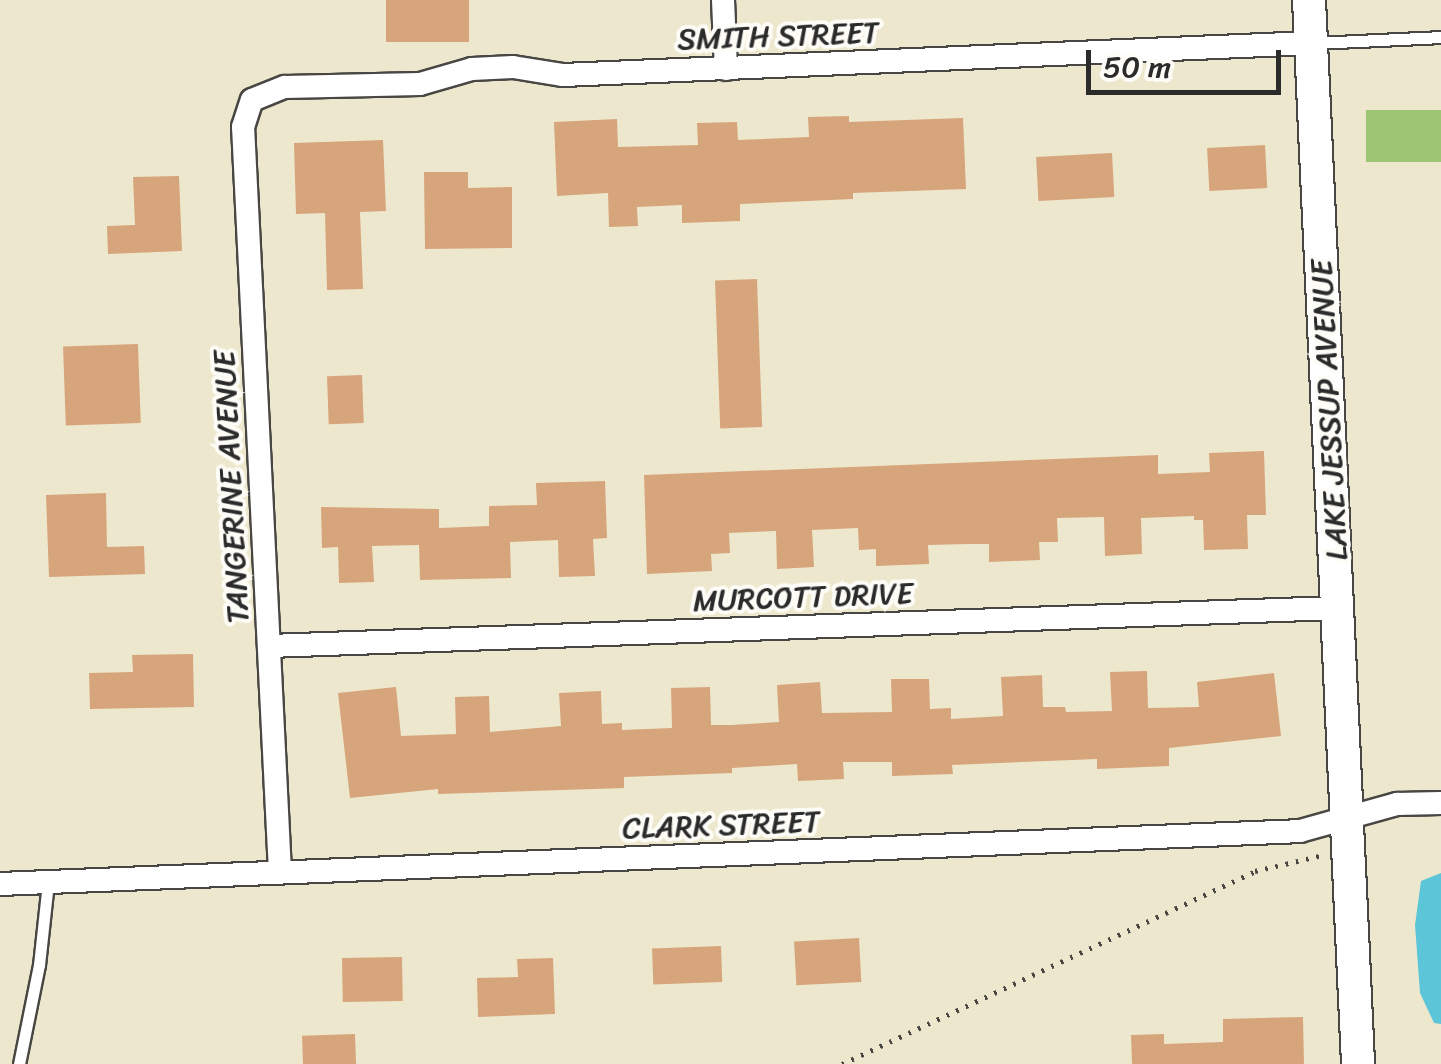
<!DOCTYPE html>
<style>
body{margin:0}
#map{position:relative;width:1441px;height:1064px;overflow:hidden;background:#ede8cd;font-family:Sriracha,sans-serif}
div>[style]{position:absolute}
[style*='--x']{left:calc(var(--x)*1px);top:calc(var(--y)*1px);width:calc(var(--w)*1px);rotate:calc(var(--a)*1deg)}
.green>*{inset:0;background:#9dc672;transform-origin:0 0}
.water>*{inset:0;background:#5cc5d7}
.building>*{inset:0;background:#d7a57b;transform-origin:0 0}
.path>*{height:5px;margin-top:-2.5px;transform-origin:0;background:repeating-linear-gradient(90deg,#484743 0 2.5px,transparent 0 10.5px)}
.roads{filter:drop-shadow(2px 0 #484743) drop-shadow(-2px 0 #484743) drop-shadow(0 2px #484743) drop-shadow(0 -2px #484743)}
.lane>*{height:11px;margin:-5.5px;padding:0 5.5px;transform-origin:5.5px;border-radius:5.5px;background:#fff}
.street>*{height:22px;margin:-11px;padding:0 11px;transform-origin:11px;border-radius:11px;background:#fff}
.secondary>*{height:32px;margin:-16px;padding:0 16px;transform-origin:16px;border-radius:16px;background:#fff}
span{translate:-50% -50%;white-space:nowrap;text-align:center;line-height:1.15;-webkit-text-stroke:8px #fdfcf7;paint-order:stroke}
.street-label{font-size:30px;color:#2b2b2b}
.scale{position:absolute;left:1086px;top:50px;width:195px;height:45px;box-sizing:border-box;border:5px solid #2b2b2b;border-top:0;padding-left:12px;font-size:30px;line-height:35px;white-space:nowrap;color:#2b2b2b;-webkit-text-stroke:8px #fdfcf7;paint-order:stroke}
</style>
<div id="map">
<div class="green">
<div style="left:1441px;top:110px;width:52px;height:75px;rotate:90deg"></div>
</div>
<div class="water">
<div style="clip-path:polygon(1441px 873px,1441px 1024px,1434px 1023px,1420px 993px,1415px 925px,1421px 881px)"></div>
</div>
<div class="building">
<div style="left:386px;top:0;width:83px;height:42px"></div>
<div style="clip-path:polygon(849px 116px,849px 122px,963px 118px,966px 189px,853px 193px,853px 199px,740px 204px,740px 221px,682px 223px,682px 205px,637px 207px,638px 226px,609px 227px,608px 193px,557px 196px,554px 122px,617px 119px,618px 147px,698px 145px,697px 123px,737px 122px,738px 140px,809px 137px,808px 117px)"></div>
<div style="clip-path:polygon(383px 140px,386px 211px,360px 212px,363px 289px,327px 290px,325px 213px,296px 214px,294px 143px)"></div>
<div style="left:1265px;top:145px;width:43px;height:58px;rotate:87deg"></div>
<div style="left:1112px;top:153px;width:44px;height:76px;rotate:87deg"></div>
<div style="clip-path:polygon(424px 172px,468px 172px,468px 188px,512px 187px,512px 248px,425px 249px)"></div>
<div style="clip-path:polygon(179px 176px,182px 251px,108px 254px,107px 226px,135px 225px,133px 177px)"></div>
<div style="left:757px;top:279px;width:148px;height:42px;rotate:88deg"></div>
<div style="left:138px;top:344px;width:79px;height:75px;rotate:88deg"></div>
<div style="left:362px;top:375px;width:48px;height:35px;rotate:88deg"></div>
<div style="clip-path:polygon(1264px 451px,1266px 515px,1247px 515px,1248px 549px,1204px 550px,1203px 520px,1194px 520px,1194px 516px,1141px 518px,1142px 554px,1105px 556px,1104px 517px,1057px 518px,1058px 542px,1039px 542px,1040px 560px,989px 562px,989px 544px,969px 544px,928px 545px,929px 564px,876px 566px,876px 549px,859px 550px,858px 528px,812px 530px,814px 567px,777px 569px,776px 531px,729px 533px,730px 553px,711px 554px,712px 571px,647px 574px,644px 475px,1158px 455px,1158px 474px,1210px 472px,1209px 453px)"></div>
<div style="clip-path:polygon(605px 481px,607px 538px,593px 539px,595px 576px,559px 577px,558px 540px,510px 542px,511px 578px,420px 580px,419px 545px,372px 546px,374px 582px,339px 583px,338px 547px,322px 548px,321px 507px,439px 509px,439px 528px,489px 526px,489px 506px,537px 505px,536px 483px)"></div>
<div style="clip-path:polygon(106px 493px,107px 547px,144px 546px,145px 574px,49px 577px,46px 495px)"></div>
<div style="clip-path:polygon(193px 654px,194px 707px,90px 709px,89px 673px,133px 672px,132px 655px)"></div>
<div style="clip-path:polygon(1147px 671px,1148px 708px,1199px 707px,1197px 682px,1274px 673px,1281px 736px,1169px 748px,1169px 766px,1097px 769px,1097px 759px,952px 765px,953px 774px,892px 776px,892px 762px,843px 762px,844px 779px,798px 781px,797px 764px,732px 768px,732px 773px,624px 777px,624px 788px,438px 794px,438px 789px,350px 798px,338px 693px,396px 687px,401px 736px,456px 734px,455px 697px,489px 696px,490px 732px,561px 726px,559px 693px,601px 691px,602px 724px,622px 723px,622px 730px,672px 728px,671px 688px,710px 687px,711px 725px,731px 725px,779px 722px,777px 685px,820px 682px,822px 713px,892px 712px,891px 679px,929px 679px,930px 709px,951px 708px,951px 719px,1003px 716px,1001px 677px,1042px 675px,1043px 707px,1065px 707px,1066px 712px,1112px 711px,1110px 672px)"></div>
<div style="left:859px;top:938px;width:44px;height:65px;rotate:87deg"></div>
<div style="left:721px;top:946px;width:36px;height:69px;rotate:88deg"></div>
<div style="left:402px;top:957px;width:44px;height:60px;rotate:89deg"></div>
<div style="clip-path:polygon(553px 958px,555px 1014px,478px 1017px,477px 978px,518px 977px,517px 959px)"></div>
<div style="clip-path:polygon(1303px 1017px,1304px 1064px,1132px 1064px,1131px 1035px,1164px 1034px,1164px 1044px,1223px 1042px,1223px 1019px)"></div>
<div style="left:355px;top:1034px;width:30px;height:53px;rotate:88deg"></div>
</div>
<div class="path">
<div style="--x:842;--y:1064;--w:456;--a:-25"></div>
<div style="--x:1255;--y:871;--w:66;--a:-13.2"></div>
</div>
<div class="roads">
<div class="lane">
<div style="--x:1315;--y:43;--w:126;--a:-2.7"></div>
<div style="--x:19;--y:1064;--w:101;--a:-78.6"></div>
<div style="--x:39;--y:965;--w:83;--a:-83.8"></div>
</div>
<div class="street">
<div style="--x:723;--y:0;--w:69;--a:87.5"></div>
<div style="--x:269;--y:646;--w:1070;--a:-2.04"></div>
<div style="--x:280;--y:872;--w:746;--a:-92.84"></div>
<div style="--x:243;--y:127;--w:28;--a:-72"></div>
<div style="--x:252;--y:100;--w:35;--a:-22"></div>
<div style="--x:285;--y:87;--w:135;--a:-1.3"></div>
<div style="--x:420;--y:84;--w:54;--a:-16.1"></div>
<div style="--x:472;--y:69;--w:41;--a:-2.8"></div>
<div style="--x:513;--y:67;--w:51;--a:9.1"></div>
<div style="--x:563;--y:75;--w:750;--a:-2.45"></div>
<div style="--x:0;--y:884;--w:1301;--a:-2.33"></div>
<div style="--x:1300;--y:831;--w:101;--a:-15.6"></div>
<div style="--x:1397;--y:804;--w:44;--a:-1.3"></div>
</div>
<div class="secondary">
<div style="--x:1309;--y:0;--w:1065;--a:87.36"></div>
</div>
</div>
<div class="street-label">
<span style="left:778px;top:36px;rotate:-2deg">SMITH STREET</span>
<span style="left:1329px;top:410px;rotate:-93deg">LAKE JESSUP AVENUE</span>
<span style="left:231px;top:487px;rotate:-93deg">TANGERINE AVENUE</span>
<span style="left:803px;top:597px;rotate:-2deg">MURCOTT DRIVE</span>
<span style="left:721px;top:825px;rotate:-2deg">CLARK STREET</span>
</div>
<div class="scale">50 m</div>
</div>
